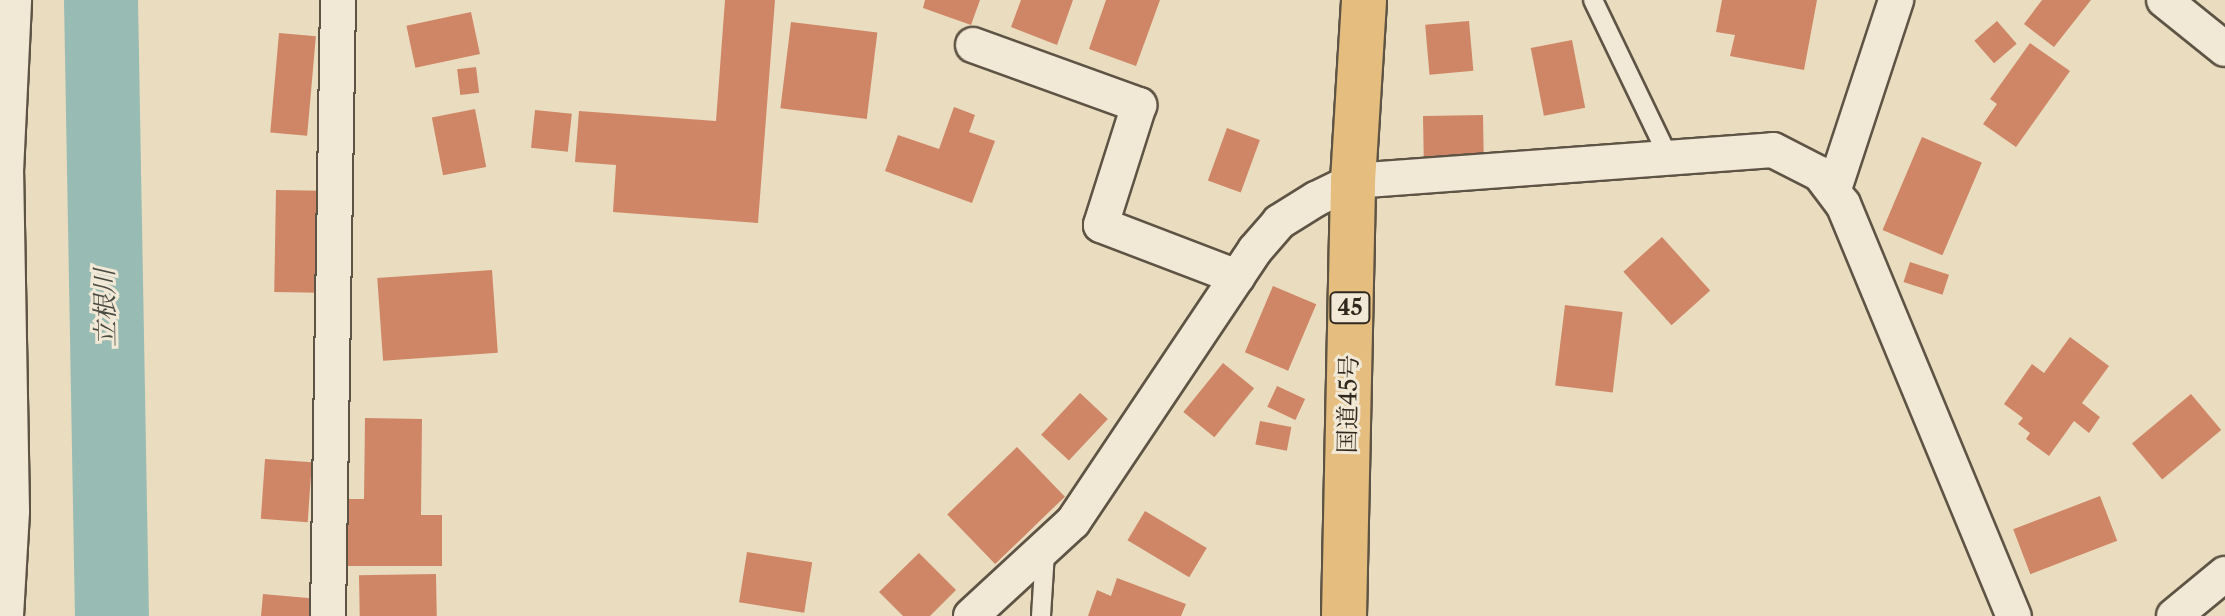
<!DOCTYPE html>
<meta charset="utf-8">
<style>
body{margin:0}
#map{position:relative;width:2225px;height:616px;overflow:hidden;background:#eadcbe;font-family:"Libre Caslon Text","Noto Serif JP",serif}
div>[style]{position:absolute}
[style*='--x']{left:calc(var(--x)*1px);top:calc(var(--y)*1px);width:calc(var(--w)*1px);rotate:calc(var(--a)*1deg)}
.river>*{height:74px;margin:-37px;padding:0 37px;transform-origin:37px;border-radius:37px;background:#98bbb4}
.building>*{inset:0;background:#ce8667;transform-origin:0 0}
.roads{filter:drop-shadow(2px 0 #5e5445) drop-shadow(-2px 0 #5e5445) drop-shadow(0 2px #5e5445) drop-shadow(0 -2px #5e5445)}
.service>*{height:18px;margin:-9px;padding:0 9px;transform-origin:9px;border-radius:9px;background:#f1e8d5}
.minor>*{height:34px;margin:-17px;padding:0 17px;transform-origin:17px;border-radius:17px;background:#f1e8d5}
.trunk>*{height:44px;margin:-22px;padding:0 22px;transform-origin:22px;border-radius:22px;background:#e5be7f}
span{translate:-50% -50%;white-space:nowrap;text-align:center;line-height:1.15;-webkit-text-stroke:6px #f1e8d5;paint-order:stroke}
.shield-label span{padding:2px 6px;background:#f1e8d5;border:2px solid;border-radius:6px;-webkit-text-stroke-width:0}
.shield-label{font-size:22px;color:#30271d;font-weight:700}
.street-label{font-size:24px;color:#30271d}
.water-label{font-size:26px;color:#4a4c43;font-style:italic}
</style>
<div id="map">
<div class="river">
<div style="--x:101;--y:0;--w:616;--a:88.98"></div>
</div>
<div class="building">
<div style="clip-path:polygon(725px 0,775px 0,758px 223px,613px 212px,616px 165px,575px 162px,579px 111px,716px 121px)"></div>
<div style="clip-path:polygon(925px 0,980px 0,971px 25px,923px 8px)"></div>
<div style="clip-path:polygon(1021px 0,1073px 0,1057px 45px,1011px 27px)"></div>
<div style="clip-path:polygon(1106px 0,1160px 0,1136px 66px,1089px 49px)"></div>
<div style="clip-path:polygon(1722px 0,1817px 0,1804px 70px,1730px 56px,1735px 35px,1716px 32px)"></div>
<div style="clip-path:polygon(2042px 0,2091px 0,2054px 47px,2024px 24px)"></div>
<div style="left:471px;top:12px;width:43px;height:66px;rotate:78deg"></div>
<div style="left:1469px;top:21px;width:50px;height:44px;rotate:85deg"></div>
<div style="left:1997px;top:21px;width:30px;height:30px;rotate:49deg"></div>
<div style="left:791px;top:22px;width:87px;height:87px;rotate:7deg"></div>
<div style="left:279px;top:33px;width:37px;height:100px;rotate:5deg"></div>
<div style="left:1572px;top:40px;width:69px;height:42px;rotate:79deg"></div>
<div style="clip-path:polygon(2030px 43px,2070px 71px,2016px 147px,1983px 124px,1997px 104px,1990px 99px)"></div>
<div style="left:476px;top:67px;width:26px;height:19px;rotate:83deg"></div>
<div style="clip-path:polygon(954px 107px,975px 115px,969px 132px,995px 141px,972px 203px,885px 171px,898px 135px,939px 149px)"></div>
<div style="left:475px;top:109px;width:59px;height:44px;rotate:79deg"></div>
<div style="left:535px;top:110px;width:37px;height:38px;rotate:6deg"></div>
<div style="left:1483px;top:115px;width:42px;height:60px;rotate:89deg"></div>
<div style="left:1227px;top:128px;width:35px;height:56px;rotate:20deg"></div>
<div style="left:1922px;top:137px;width:65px;height:101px;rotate:23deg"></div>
<div style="left:276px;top:190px;width:46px;height:102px;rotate:1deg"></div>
<div style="left:1662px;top:237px;width:72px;height:52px;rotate:48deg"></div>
<div style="left:1910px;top:262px;width:41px;height:21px;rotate:18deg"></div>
<div style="left:492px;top:270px;width:83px;height:115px;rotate:86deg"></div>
<div style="left:1273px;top:286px;width:47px;height:72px;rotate:23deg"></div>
<div style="left:1565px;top:305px;width:58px;height:81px;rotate:7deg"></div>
<div style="clip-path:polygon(2070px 337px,2109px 366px,2082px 403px,2100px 417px,2089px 433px,2074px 421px,2049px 456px,2026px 439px,2030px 433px,2018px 424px,2023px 418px,2004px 404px,2032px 364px,2044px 373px)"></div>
<div style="left:1223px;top:363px;width:40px;height:63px;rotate:39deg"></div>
<div style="left:1277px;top:386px;width:31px;height:23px;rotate:25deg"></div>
<div style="left:1080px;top:393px;width:38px;height:57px;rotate:43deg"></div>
<div style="left:2191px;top:394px;width:47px;height:77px;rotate:50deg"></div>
<div style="clip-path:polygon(365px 418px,422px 419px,421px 515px,442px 515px,442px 566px,346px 566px,347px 499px,364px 499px)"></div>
<div style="left:1260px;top:421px;width:32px;height:24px;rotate:11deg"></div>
<div style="left:1017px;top:447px;width:69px;height:97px;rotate:46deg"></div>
<div style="left:265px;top:459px;width:47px;height:60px;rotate:4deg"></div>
<div style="left:2100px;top:496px;width:48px;height:93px;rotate:69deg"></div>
<div style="left:1145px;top:511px;width:72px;height:34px;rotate:31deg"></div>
<div style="left:747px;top:552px;width:66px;height:51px;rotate:9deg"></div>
<div style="clip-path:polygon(919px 553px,956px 590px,930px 616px,903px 616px,879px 592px)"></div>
<div style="left:436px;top:574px;width:42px;height:77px;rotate:89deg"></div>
<div style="clip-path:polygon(1117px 578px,1186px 604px,1181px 616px,1088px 616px,1097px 590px,1111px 596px)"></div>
<div style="clip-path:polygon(263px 594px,319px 599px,317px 616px,261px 616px)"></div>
</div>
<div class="roads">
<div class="service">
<div style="--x:1593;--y:0;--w:175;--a:64.3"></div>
<div style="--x:1041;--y:616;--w:63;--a:-86.4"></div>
</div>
<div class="minor">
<div style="--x:2164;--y:0;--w:78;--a:38.8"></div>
<div style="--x:973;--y:45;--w:177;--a:19.9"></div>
<div style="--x:1139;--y:105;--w:126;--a:107.6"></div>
<div style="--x:1101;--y:225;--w:146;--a:20.9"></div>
<div style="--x:1834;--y:189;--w:199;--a:-71.8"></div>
<div style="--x:6;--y:616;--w:105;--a:-86.7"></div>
<div style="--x:12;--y:511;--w:339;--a:-91"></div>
<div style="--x:6;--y:172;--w:172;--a:-87.3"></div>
<div style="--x:328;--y:616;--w:616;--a:-89.07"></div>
<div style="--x:971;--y:616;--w:139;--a:-42.7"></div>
<div style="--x:1073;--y:522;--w:327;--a:-56.2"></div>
<div style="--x:1255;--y:250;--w:37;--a:-49"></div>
<div style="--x:1279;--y:222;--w:44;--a:-31.9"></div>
<div style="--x:1316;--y:199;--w:41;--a:-25.9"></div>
<div style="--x:1353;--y:181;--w:421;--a:-4.2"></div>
<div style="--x:1773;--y:150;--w:53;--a:27.1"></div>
<div style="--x:1820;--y:174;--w:38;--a:53"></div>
<div style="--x:1843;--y:204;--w:446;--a:67.5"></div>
<div style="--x:2174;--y:616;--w:66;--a:-39.5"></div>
</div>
<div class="trunk">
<div style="--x:1344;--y:616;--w:435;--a:-88.8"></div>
<div style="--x:1353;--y:181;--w:181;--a:-86.5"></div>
</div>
</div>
<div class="shield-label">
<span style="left:1350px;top:308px">45</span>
</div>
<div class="street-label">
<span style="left:1348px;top:404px;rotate:-89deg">国道45号</span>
</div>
<div class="water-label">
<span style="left:106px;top:308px;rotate:-91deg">立根川</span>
</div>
</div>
